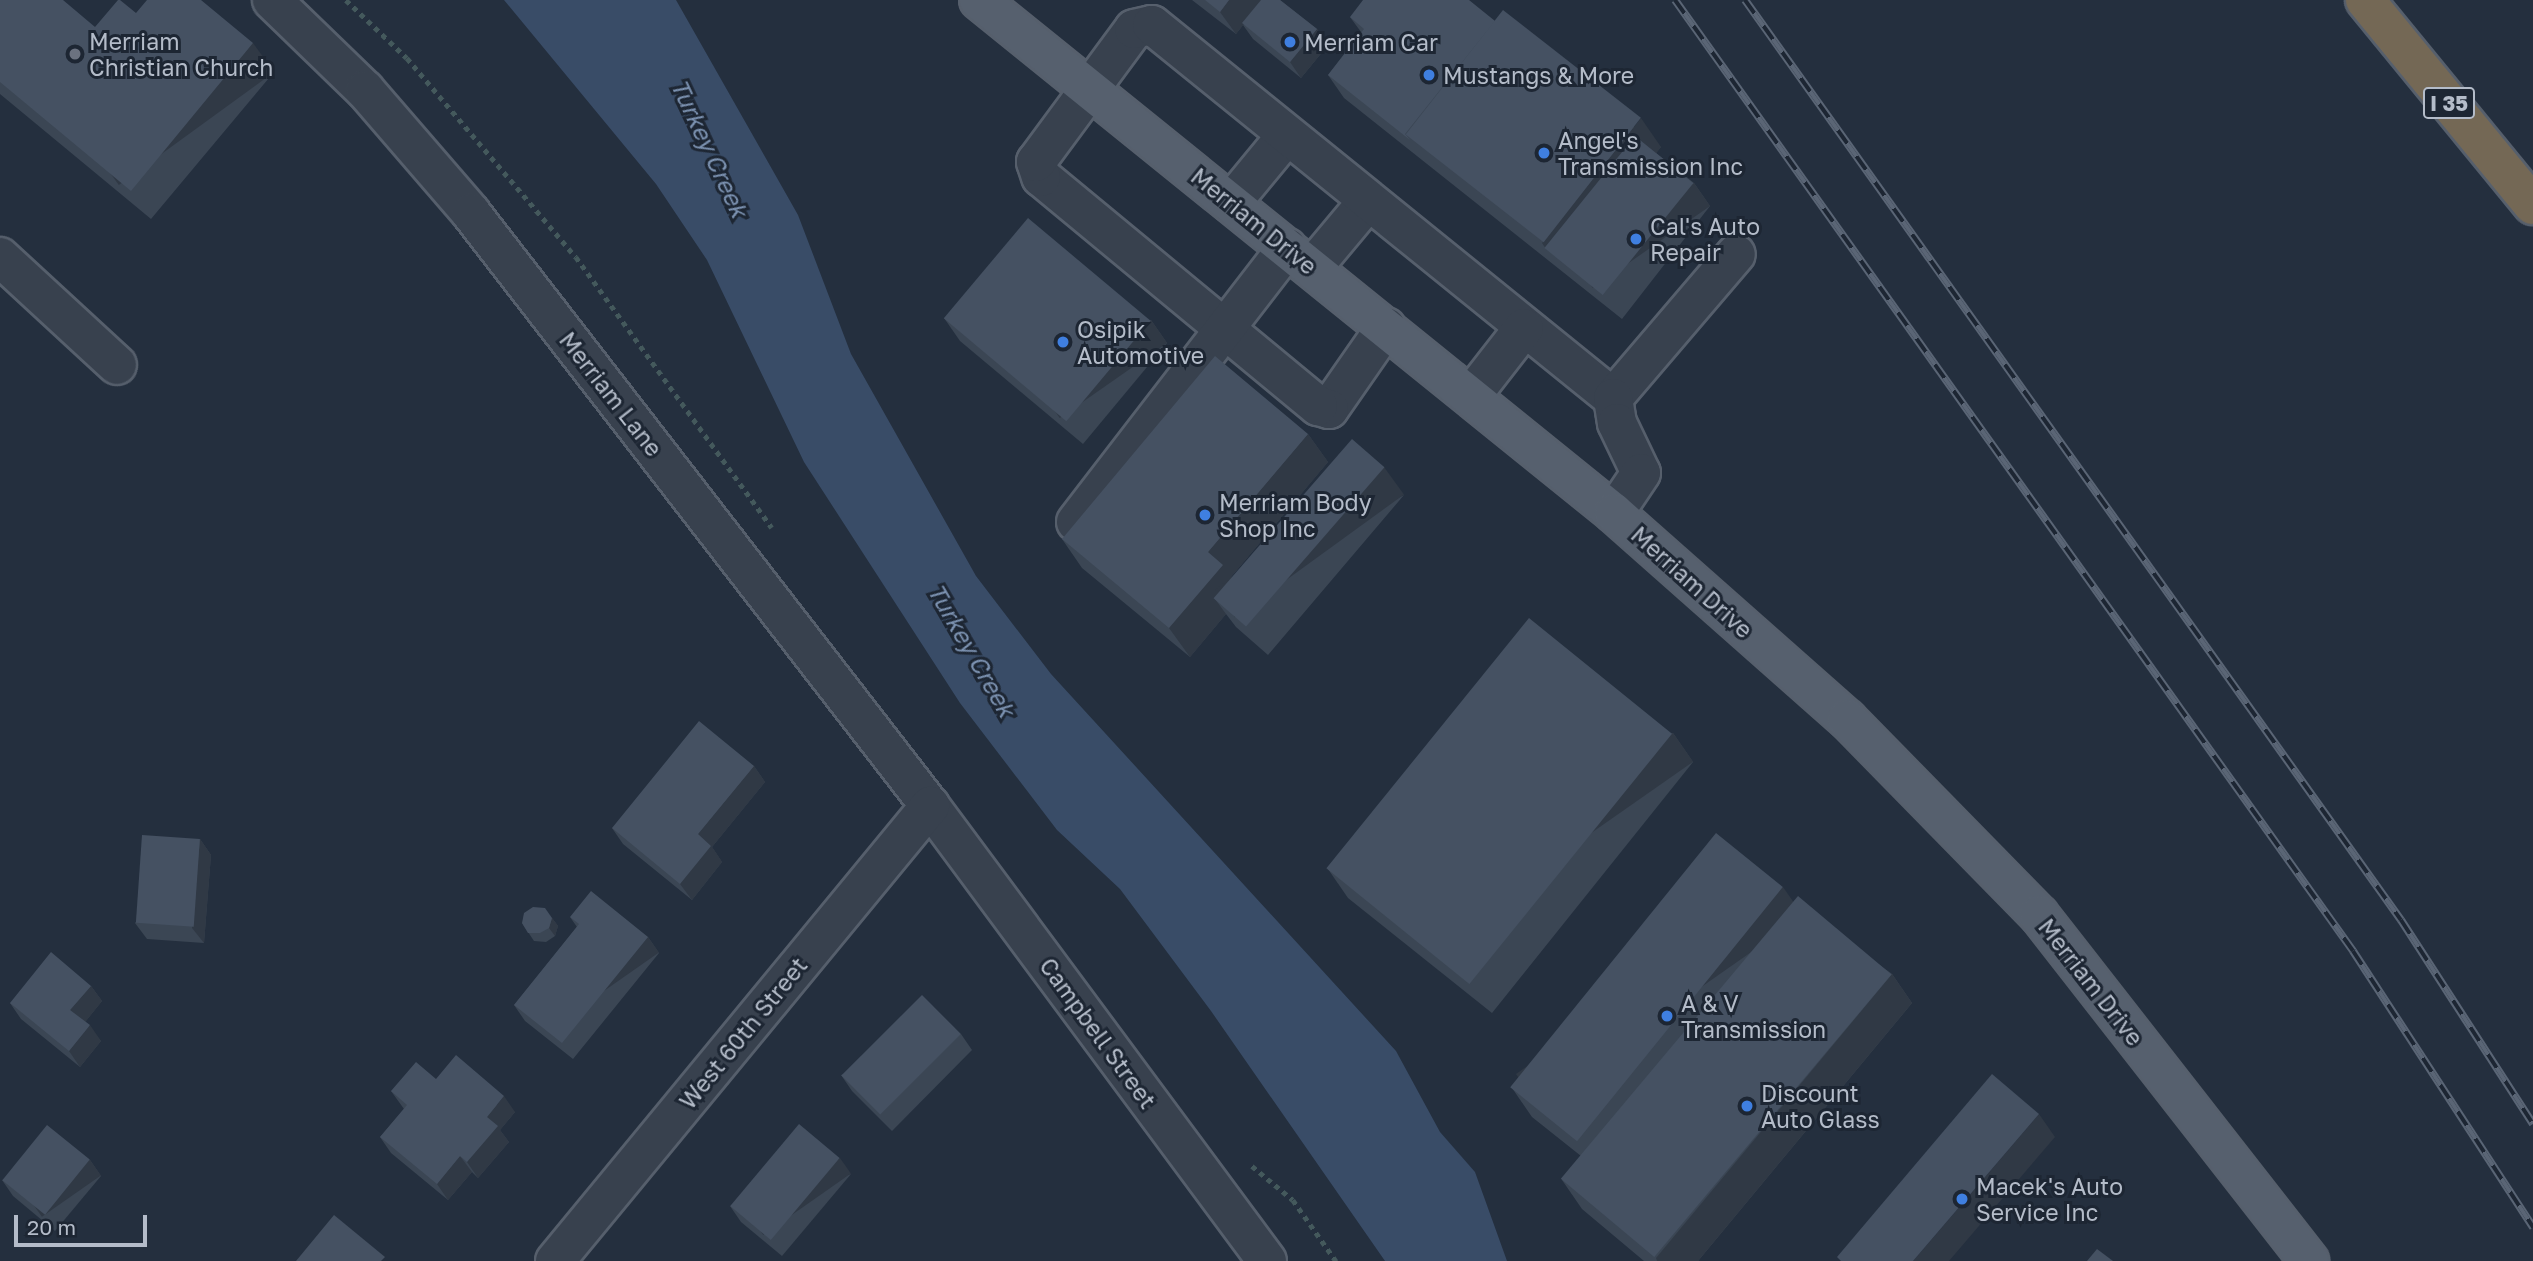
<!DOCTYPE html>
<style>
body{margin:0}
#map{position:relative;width:2533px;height:1261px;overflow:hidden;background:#242f3e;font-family:"Golos Text",sans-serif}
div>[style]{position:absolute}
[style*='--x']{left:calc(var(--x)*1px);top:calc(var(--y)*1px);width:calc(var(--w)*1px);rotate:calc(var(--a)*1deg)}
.water>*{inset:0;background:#394c67}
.path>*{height:4.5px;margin-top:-2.25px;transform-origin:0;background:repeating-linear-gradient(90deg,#44595c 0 5px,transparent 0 10px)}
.roads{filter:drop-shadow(2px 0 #565f6c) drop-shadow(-2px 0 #565f6c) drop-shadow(0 2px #565f6c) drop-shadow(0 -2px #565f6c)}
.minor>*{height:38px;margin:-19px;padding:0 19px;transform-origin:19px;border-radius:19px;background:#38414e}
.major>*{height:38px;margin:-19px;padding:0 19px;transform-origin:19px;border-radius:19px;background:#56606e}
.highway>*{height:38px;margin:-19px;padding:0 19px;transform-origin:19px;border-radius:19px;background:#746855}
.rail>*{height:8px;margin-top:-4px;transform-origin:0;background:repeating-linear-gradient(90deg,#1d2633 0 16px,#5a6575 0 32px);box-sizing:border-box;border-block:2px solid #5a6575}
.wall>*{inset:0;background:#3b4654}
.shaded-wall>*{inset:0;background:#303945;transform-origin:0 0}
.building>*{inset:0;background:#455162;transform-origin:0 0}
.dots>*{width:19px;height:19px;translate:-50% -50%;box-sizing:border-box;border:4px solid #1d2633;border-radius:50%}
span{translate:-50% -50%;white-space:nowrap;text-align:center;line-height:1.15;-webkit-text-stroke:6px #1d2633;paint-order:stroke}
.shield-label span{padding:2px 5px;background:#1d2633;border:2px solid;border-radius:5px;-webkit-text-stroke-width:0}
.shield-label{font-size:21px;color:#b4bcc9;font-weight:700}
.poi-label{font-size:23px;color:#b4bcc9}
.left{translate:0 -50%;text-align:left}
.street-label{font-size:23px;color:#b4bcc9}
.water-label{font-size:24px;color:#7c92b1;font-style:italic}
.scale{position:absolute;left:14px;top:1215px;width:133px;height:32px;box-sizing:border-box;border:4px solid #b4bcc9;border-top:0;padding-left:9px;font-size:21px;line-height:24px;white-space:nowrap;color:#b4bcc9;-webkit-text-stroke:5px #1d2633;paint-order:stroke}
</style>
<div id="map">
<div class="water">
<div style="clip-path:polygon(504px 0,676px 0,798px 215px,851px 354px,976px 576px,1051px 674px,1396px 1051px,1440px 1132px,1475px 1172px,1507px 1261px,1385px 1261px,1211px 1011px,1120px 889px,1057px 830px,960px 703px,804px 462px,707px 260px,656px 184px)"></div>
</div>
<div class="path">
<div style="--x:346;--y:0;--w:84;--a:43.6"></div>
<div style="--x:407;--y:58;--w:261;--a:49.7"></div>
<div style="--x:576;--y:257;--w:334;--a:54.1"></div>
<div style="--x:1252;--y:1166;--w:53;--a:39.7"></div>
<div style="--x:1293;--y:1200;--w:75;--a:54.8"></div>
</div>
<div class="roads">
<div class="minor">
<div style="--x:272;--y:0;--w:129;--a:44.1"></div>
<div style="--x:365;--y:90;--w:162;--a:49.2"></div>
<div style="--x:471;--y:213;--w:750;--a:52.26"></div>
<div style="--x:930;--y:806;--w:566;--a:53.47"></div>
<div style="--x:1231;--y:203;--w:88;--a:-50.5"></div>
<div style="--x:0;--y:257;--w:159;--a:42.7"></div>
<div style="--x:1312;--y:268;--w:87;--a:-50.1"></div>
<div style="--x:1386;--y:327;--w:100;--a:124.8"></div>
<div style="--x:1329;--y:409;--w:11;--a:-165"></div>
<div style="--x:1318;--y:406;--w:359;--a:-140.4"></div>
<div style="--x:1041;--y:177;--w:16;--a:-108"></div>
<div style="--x:1036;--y:162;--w:165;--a:-53.6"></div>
<div style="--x:1134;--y:29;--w:18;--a:-13"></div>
<div style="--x:1152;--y:25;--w:593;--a:38.98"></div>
<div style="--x:1613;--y:398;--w:189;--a:-49.5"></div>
<div style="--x:1471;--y:396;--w:86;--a:-52.1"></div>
<div style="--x:1613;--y:398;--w:25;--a:81"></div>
<div style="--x:1617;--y:423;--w:55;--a:64.4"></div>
<div style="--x:1641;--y:473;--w:48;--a:124"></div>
<div style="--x:1076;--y:522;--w:346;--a:-52.4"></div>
<div style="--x:555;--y:1261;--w:590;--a:-50.51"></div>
</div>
<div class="major">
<div style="--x:979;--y:0;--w:816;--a:38.93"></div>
<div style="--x:1614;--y:513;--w:311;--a:41.5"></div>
<div style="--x:1847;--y:719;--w:274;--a:45.6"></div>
<div style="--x:2039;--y:915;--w:439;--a:52"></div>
</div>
<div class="highway">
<div style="--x:2365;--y:0;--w:265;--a:50.7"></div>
</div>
</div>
<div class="rail">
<div style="--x:1675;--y:0;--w:1168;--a:54.51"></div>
<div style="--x:2353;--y:951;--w:330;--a:56.9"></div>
<div style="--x:1745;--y:0;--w:1130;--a:54.51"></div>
<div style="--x:2401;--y:920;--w:243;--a:57.1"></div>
</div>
<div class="wall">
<div style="clip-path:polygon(0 0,95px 27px,136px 13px,274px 72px,151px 219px,0 94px)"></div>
<div style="clip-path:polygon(1192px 0,1280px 0,1317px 29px,1328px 45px,1301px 78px,1253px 39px,1243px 25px,1236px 34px)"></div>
<div style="clip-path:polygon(1350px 17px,1495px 21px,1661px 147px,1656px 153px,1694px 183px,1710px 206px,1622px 319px,1344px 98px,1328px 75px,1361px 32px)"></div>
<div style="clip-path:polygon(944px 318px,1151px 320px,1167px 343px,1083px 444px,960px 341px)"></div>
<div style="clip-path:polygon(1308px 434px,1328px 462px,1231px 577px,1232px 579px,1404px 495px,1268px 655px,1236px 627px,1226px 614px,1190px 657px,1082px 568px,1062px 539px)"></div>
<div style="clip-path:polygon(1673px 733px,1693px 762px,1492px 1013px,1348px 898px,1328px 869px)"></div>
<div style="clip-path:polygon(754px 766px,765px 782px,712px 847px,722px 862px,692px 900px,623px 844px,612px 828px)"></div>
<div style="clip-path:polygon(200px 839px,211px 855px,204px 943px,147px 939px,135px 923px)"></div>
<div style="clip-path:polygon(1793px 902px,1892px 974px,1912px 1003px,1698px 1261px,1644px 1261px,1582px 1209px,1562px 1180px,1581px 1156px,1532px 1117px,1512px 1088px)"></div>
<div style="clip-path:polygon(570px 917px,648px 937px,659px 953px,573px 1059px,525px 1021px,514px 1005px,577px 927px)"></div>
<div style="clip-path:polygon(552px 918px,558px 926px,555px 936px,546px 942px,534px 941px,522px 923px)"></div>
<div style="clip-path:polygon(91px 986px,102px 1001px,85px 1022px,101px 1041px,80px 1067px,21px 1019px,10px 1003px)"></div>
<div style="clip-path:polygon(961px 1034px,972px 1050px,892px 1131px,852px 1091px,841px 1075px)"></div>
<div style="clip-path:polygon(436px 1079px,515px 1112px,500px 1130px,509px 1142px,478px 1178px,472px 1172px,448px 1200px,391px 1153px,380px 1137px,404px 1109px,391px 1091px)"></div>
<div style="clip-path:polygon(90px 1160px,101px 1176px,55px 1231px,13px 1196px,2px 1180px)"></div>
<div style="clip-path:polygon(851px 1174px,782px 1256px,741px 1222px,730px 1206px)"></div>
</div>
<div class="shaded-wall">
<div style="clip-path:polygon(1229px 0,1263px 0,1236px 34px,1220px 12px)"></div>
<div style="clip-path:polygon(1317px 29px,1328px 45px,1301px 78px,1290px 62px)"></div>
<div style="left:253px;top:43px;width:36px;height:192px;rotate:54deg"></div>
<div style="clip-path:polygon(1641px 118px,1661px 147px,1567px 265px,1546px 249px,1542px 243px)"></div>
<div style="left:1694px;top:183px;width:28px;height:143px;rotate:55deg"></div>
<div style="left:1151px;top:320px;width:28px;height:131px;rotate:55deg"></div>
<div style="clip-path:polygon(1308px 434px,1328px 462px,1231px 577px,1243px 594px,1215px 599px,1226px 614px,1190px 657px,1169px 628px,1208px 552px)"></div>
<div style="left:1384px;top:467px;width:34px;height:209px;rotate:54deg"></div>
<div style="left:1673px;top:733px;width:35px;height:322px;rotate:55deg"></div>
<div style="clip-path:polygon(754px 766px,765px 782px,712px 847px,722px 862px,692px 900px,680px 884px,698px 834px)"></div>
<div style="clip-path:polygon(200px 839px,211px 855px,204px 943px,192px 928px)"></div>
<div style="left:1783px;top:887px;width:35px;height:326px;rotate:55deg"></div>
<div style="clip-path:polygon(552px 918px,558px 926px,555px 936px,549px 928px)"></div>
<div style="left:648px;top:937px;width:19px;height:136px;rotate:55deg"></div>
<div style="clip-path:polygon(1892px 974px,1912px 1003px,1698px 1261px,1657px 1261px,1656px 1258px)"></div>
<div style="clip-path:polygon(91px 986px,102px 1001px,82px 1026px,70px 1010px)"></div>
<div style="clip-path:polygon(90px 1025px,101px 1041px,80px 1067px,69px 1051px)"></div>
<div style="clip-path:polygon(504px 1096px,515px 1112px,500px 1130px,509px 1142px,478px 1178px,467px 1162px,487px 1117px)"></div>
<div style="clip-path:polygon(2039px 1114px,2055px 1137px,1949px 1261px,1913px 1261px)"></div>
<div style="clip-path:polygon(460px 1156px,472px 1172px,448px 1200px,437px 1184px)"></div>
<div style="left:840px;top:1158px;width:19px;height:107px;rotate:55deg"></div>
<div style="left:90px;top:1160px;width:19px;height:72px;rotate:55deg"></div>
</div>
<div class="building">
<div style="clip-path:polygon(0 0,63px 0,95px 27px,118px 0,120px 0,136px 13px,147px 0,201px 0,253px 43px,131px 191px,0 82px)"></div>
<div style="clip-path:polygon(1205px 0,1229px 0,1220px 12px)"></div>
<div style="clip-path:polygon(1261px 0,1280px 0,1317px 29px,1290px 62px,1242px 23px)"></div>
<div style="clip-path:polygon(1363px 0,1469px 0,1495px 21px,1405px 134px,1410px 140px,1328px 75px,1364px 29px,1350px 17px)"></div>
<div style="left:1503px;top:10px;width:175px;height:158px;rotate:38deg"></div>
<div style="left:1635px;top:136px;width:75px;height:144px;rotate:39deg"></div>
<div style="left:1028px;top:218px;width:160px;height:131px;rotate:40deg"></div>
<div style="clip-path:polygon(1215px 356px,1308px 434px,1208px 552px,1223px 565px,1169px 628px,1062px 539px)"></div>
<div style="left:1352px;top:439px;width:43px;height:211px;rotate:41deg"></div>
<div style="left:1529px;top:618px;width:184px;height:322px;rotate:39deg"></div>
<div style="clip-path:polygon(699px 721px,754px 766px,698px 834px,711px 846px,680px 884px,612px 828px)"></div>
<div style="left:1716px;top:833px;width:86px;height:327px;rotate:39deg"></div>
<div style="left:142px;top:835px;width:58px;height:88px;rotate:4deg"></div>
<div style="clip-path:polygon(591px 891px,648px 937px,562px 1043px,514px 1005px,579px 924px,570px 917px)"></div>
<div style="left:1798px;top:896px;width:122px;height:369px;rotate:40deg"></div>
<div style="clip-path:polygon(533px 907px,545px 908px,552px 918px,549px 928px,540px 933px,528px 933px,522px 923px,524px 913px)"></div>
<div style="clip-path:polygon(51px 952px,91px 986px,70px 1010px,90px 1025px,69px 1051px,10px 1003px)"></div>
<div style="left:922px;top:995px;width:55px;height:114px;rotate:45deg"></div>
<div style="clip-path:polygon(456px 1055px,504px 1096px,487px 1117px,498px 1126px,467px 1162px,460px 1156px,437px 1184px,380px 1137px,407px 1105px,391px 1091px,416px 1062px,436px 1079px)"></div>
<div style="clip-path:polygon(1992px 1074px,2039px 1114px,1913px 1261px,1841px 1261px,1837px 1257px)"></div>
<div style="left:799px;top:1124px;width:53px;height:107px;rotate:40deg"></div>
<div style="left:47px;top:1125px;width:55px;height:71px;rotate:39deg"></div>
<div style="clip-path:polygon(334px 1215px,385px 1257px,381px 1261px,296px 1261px)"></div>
<div style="clip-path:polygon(2097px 1249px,2113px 1261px,2087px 1261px)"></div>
</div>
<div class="dots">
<div style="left:1290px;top:42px;background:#3f7fe0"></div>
<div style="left:75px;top:54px;background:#6b7280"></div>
<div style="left:1429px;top:75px;background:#3f7fe0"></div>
<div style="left:1544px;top:153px;background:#3f7fe0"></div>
<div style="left:1636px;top:239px;background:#3f7fe0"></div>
<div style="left:1063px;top:342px;background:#3f7fe0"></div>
<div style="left:1205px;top:515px;background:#3f7fe0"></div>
<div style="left:1667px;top:1016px;background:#3f7fe0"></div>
<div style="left:1747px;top:1106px;background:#3f7fe0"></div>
<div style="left:1962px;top:1199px;background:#3f7fe0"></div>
</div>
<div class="shield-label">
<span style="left:2449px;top:103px">I 35</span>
</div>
<div class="poi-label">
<span class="left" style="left:89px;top:54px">Merriam<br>Christian Church</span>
<span class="left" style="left:1304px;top:42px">Merriam Car</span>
<span class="left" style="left:1443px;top:75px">Mustangs &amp; More</span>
<span class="left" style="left:1558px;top:153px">Angel's<br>Transmission Inc</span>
<span class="left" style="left:1650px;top:239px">Cal's Auto<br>Repair</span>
<span class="left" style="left:1077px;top:342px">Osipik<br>Automotive</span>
<span class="left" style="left:1219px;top:515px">Merriam Body<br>Shop Inc</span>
<span class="left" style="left:1681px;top:1016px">A &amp; V<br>Transmission</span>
<span class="left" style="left:1761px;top:1106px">Discount<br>Auto Glass</span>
<span class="left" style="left:1976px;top:1199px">Macek's Auto<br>Service Inc</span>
</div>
<div class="street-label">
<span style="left:1254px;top:221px;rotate:39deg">Merriam Drive</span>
<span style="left:611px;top:394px;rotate:52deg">Merriam Lane</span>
<span style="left:1692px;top:582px;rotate:42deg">Merriam Drive</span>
<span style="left:2091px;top:982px;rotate:52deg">Merriam Drive</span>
<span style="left:743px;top:1033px;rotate:-51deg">West 60th Street</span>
<span style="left:1098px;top:1033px;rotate:54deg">Campbell Street</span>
</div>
<div class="water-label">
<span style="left:710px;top:148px;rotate:65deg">Turkey Creek</span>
<span style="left:972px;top:650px;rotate:60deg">Turkey Creek</span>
</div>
<div class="scale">20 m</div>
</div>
